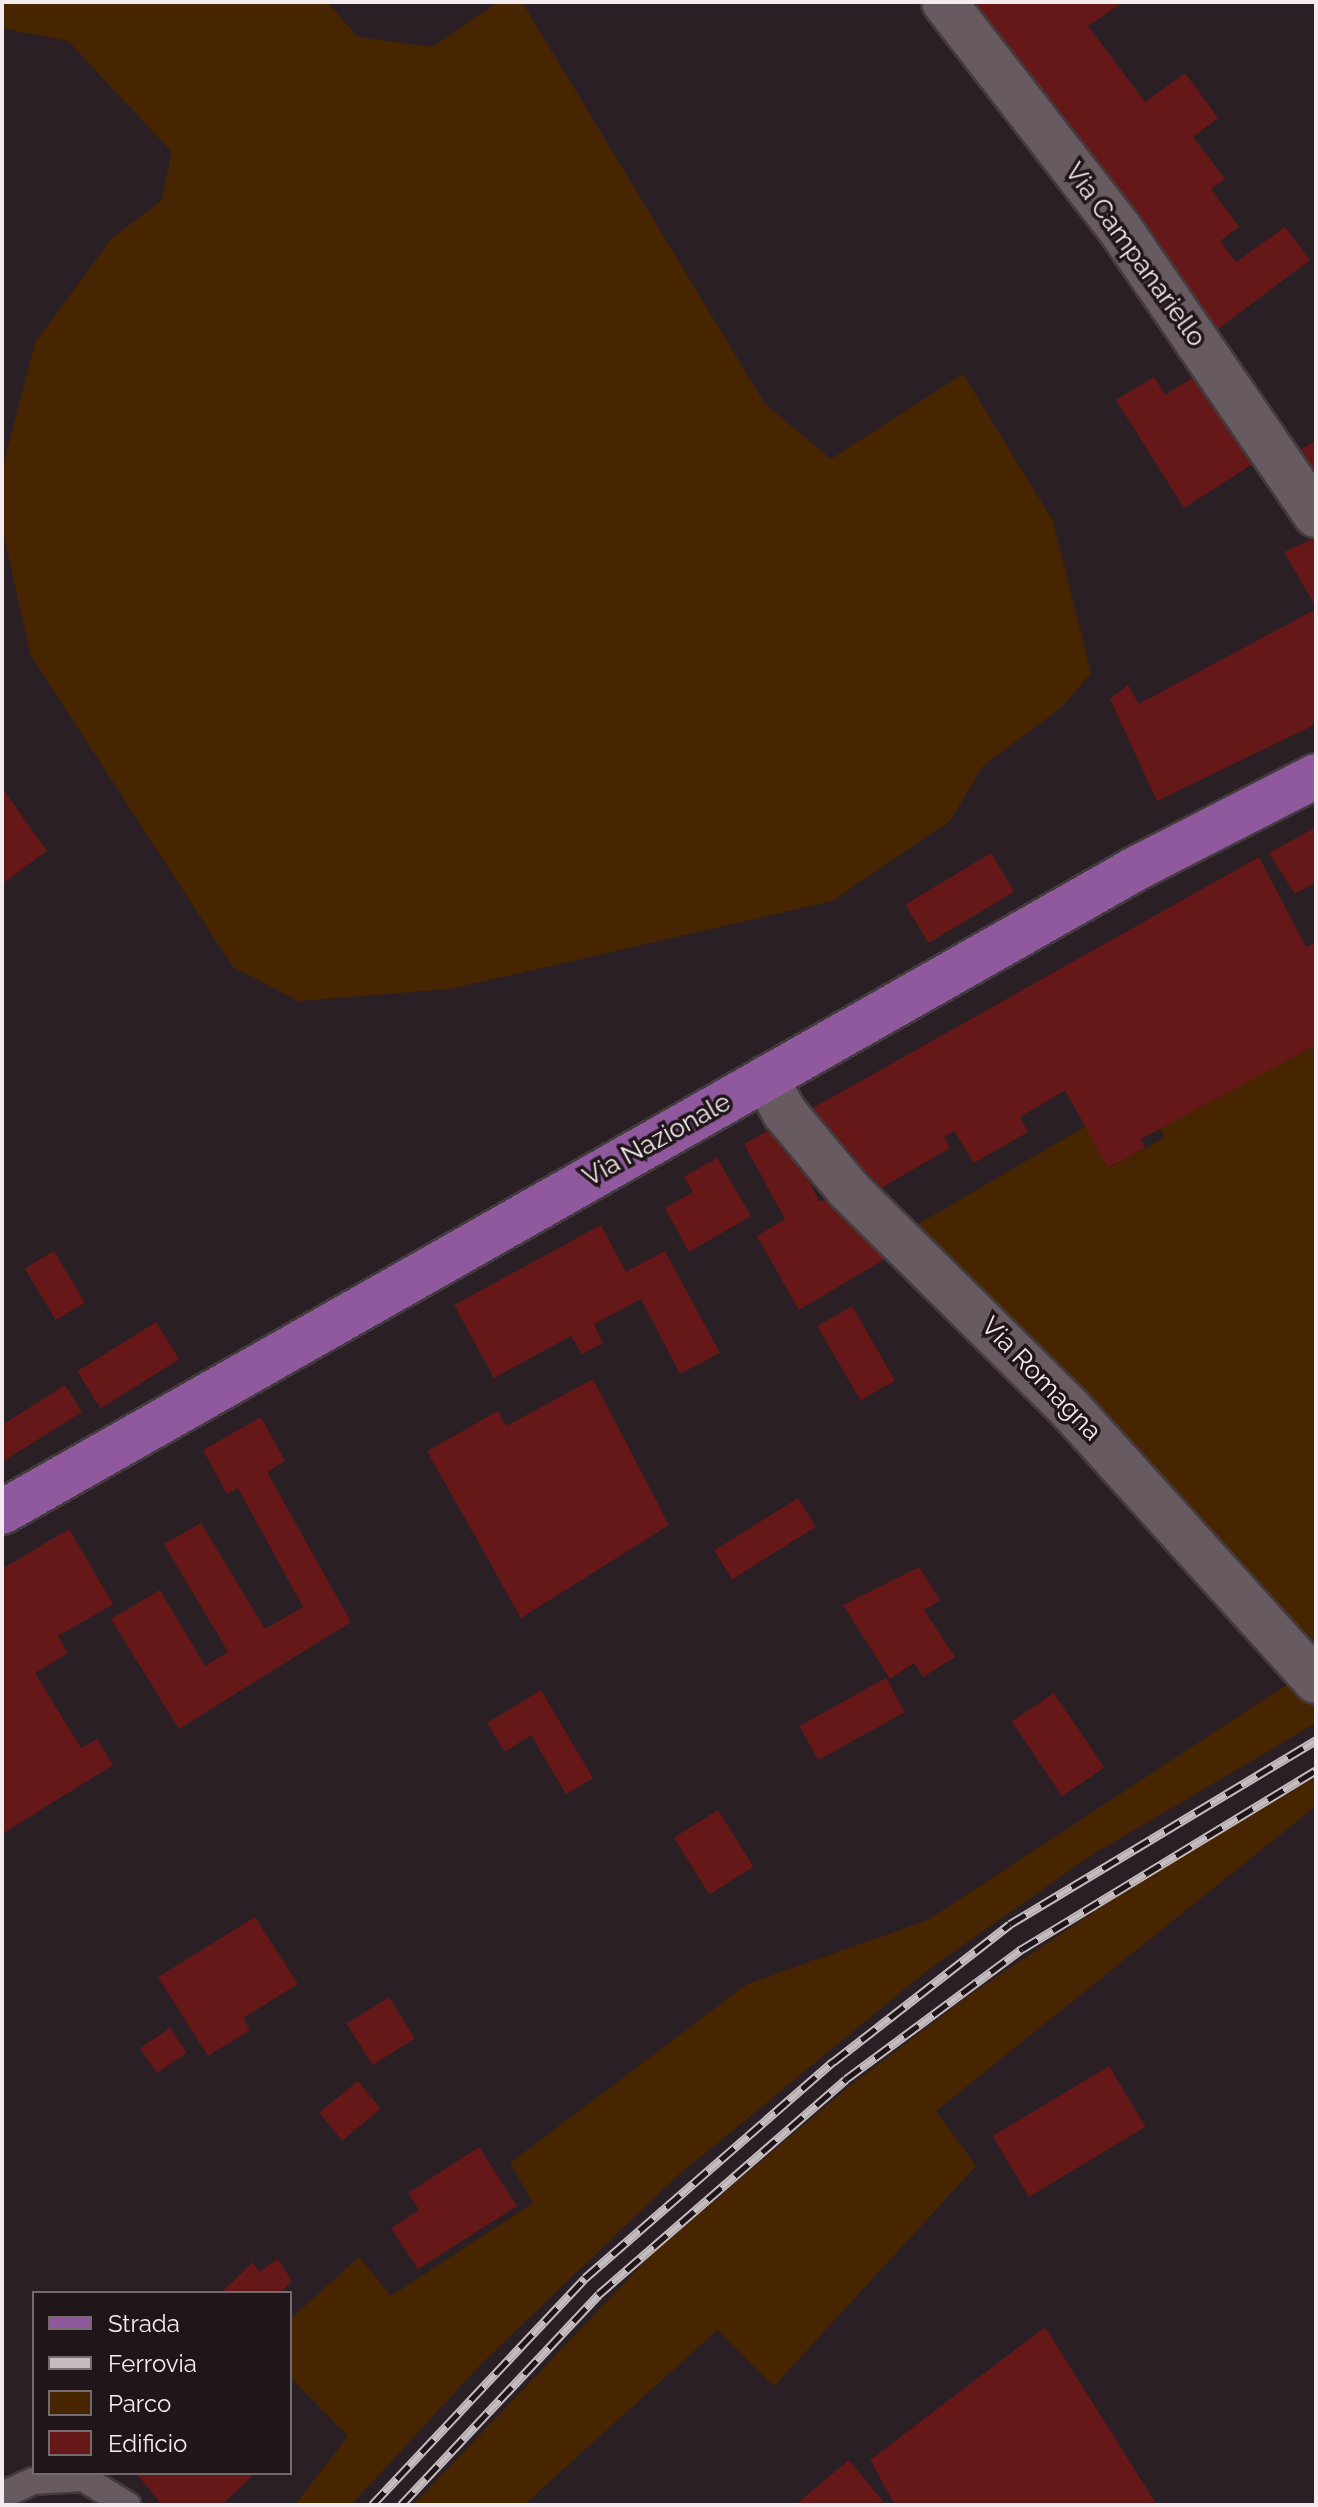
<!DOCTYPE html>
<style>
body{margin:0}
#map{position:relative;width:1318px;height:2507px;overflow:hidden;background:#2a1f24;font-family:Raleway,sans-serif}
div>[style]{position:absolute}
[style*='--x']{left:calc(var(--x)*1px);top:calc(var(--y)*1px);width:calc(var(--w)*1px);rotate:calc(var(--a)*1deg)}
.green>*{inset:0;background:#482501}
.building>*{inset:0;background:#651817;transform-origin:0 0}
.roads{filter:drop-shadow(2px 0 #443b3e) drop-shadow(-2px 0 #443b3e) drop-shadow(0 2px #443b3e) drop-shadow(0 -2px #443b3e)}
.service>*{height:26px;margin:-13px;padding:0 13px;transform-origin:13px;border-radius:13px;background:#675a60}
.minor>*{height:44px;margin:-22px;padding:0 22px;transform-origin:22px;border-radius:22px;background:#675a60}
.primary>*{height:44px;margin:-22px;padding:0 22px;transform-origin:22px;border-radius:22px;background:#90599d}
.rail>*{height:9px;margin-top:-4.5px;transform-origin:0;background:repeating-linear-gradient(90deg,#20161a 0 18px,#c5bcc0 0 36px);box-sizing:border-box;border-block:2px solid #c5bcc0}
span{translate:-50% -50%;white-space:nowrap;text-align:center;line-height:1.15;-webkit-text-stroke:7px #20161a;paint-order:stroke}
.street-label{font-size:26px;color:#f3ebee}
.frame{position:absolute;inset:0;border:4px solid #f3ebee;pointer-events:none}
.legend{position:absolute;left:32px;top:2291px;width:260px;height:184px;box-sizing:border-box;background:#20161a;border:2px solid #746b6f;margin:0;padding:10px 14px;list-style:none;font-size:24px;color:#f3ebee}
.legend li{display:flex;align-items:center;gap:16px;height:40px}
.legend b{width:40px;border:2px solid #746b6f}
</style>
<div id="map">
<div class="green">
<div style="clip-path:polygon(2px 2px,327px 2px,358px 37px,432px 47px,498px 2px,522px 2px,765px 404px,831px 459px,963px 374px,1053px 521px,1091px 673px,1062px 707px,983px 766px,950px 821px,832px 901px,450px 989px,298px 1001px,233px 967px,31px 656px,2px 528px,2px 470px,35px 343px,111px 239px,161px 201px,172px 152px,68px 41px,2px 28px)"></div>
<div style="clip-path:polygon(1316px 1045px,1316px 1656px,908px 1230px,1086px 1126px,1109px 1168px,1164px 1138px,1160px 1128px)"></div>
<div style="clip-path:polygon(1300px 1676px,1316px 1697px,1316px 1723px,1090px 1856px,929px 1969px,676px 2177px,480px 2365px,351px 2505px,295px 2505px,348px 2436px,290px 2377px,290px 2319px,359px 2257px,391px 2296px,533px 2203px,510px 2163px,747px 1984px,928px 1920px)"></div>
<div style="clip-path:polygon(1316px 1777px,1316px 1806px,936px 2111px,976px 2166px,774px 2386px,717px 2330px,524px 2505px,413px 2505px,653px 2253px,847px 2088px,968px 1996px,1134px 1885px)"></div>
</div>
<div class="building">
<div style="clip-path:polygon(975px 2px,1123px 2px,1088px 26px,1145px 102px,1185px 73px,1218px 118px,1193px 137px,1225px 179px,1211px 189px,1239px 227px,1220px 241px,1236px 262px,1285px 227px,1310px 260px,1218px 329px)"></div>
<div style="clip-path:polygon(1198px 374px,1254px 463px,1184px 508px,1116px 400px,1154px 377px,1165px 395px)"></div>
<div style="clip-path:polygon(1316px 440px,1316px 480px,1297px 452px)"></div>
<div style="clip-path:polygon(1313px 539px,1316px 542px,1316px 607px,1284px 552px)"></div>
<div style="clip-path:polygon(1316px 609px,1316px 724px,1157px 801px,1110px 699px,1128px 685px,1139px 704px)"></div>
<div style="clip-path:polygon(2px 788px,47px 851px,2px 884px)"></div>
<div style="clip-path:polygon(1316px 827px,1316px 882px,1295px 894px,1269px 853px)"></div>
<div style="left:991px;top:853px;width:45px;height:100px;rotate:59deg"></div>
<div style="clip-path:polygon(1259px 857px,1306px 947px,1316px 942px,1316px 1045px,1141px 1139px,1145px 1148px,1108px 1168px,1065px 1090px,1020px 1117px,1028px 1132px,974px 1163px,954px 1131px,944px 1137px,950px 1148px,869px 1195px,804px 1113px)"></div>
<div style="clip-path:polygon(780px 1124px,819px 1201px,846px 1198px,900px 1250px,799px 1310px,757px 1236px,785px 1219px,744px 1144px)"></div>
<div style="clip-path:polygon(717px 1158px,751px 1216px,689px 1252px,665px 1208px,693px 1192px,684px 1177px)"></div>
<div style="clip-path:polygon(601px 1225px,626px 1272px,665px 1251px,720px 1353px,680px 1374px,641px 1299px,594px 1324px,603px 1343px,582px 1354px,571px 1336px,494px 1378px,454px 1305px)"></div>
<div style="left:54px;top:1251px;width:60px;height:34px;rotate:59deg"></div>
<div style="left:852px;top:1306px;width:86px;height:40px;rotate:60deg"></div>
<div style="left:156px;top:1322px;width:44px;height:93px;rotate:58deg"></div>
<div style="clip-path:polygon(593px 1379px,669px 1525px,521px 1618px,427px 1451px,498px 1411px,506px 1426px)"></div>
<div style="clip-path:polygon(65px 1385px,82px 1412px,2px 1462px,2px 1425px)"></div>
<div style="clip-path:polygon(261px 1417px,285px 1461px,267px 1472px,351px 1622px,179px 1729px,111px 1619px,160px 1590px,205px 1666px,228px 1652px,164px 1544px,201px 1523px,265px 1629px,303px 1607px,238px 1488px,227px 1494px,203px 1450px)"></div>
<div style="left:798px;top:1498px;width:34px;height:99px;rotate:58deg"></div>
<div style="clip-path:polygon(69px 1529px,113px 1604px,58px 1636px,68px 1653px,35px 1673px,81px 1748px,97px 1739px,113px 1765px,2px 1834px,2px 1569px)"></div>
<div style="clip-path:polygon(919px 1567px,940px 1600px,924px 1610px,955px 1657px,923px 1677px,914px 1663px,890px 1679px,843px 1605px)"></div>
<div style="left:886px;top:1678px;width:39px;height:99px;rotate:61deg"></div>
<div style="clip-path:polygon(541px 1690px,593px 1778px,566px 1794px,531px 1735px,505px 1752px,487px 1723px)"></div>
<div style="left:1054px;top:1693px;width:90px;height:51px;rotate:56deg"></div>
<div style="left:718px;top:1810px;width:67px;height:52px;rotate:58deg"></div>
<div style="clip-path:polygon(255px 1917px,298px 1984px,243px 2018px,250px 2030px,208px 2056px,158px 1977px)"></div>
<div style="left:389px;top:1997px;width:49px;height:50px;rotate:58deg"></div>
<div style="left:170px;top:2028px;width:30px;height:36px;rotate:56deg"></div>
<div style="left:1109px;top:2066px;width:71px;height:136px;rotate:59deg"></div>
<div style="left:358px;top:2081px;width:36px;height:50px;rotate:51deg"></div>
<div style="clip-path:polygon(479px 2147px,517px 2206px,418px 2269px,391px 2228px,419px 2210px,408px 2193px)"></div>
<div style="clip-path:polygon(278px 2259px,292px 2281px,280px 2293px,221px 2293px,253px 2262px,259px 2272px)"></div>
<div style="clip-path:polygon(1045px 2327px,1157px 2505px,895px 2505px,870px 2460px)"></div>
<div style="clip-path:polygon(849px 2460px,886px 2505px,795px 2505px)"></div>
<div style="clip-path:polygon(136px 2473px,255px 2473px,222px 2505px,162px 2505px)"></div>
</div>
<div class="roads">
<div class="service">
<div style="--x:2;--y:2495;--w:34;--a:-24"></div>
<div style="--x:33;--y:2481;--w:50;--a:-3.4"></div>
<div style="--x:83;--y:2478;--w:52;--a:31.5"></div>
</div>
<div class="minor">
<div style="--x:944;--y:2;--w:287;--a:52.2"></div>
<div style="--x:1120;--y:229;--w:347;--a:55.6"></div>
<div style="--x:766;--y:1078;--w:40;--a:62"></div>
<div style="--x:785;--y:1113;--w:99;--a:50.3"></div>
<div style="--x:848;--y:1189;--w:315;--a:44.7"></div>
<div style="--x:1072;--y:1411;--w:364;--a:47.9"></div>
</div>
<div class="primary">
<div style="--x:2;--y:1512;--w:1305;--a:-29.57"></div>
<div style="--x:1137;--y:868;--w:201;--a:-27.2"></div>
</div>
</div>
<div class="rail">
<div style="--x:372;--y:2505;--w:311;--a:-46.8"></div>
<div style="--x:585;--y:2278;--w:329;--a:-41.1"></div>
<div style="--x:833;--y:2062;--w:224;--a:-37.9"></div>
<div style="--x:1010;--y:1924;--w:357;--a:-31"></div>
<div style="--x:401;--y:2505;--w:289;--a:-46.8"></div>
<div style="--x:599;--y:2294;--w:327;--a:-41"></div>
<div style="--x:846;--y:2079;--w:219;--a:-36.5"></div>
<div style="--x:1022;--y:1949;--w:344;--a:-31.3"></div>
</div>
<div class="street-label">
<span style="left:1135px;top:255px;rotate:54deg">Via Campanariello</span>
<span style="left:657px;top:1140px;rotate:-29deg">Via Nazionale</span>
<span style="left:1041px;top:1379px;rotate:46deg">Via Romagna</span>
</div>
<div class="frame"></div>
<ul class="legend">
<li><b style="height:10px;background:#90599d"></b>Strada</li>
<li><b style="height:10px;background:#c5bcc0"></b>Ferrovia</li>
<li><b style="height:22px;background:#482501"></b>Parco</li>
<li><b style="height:22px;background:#651817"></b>Edificio</li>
</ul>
</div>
